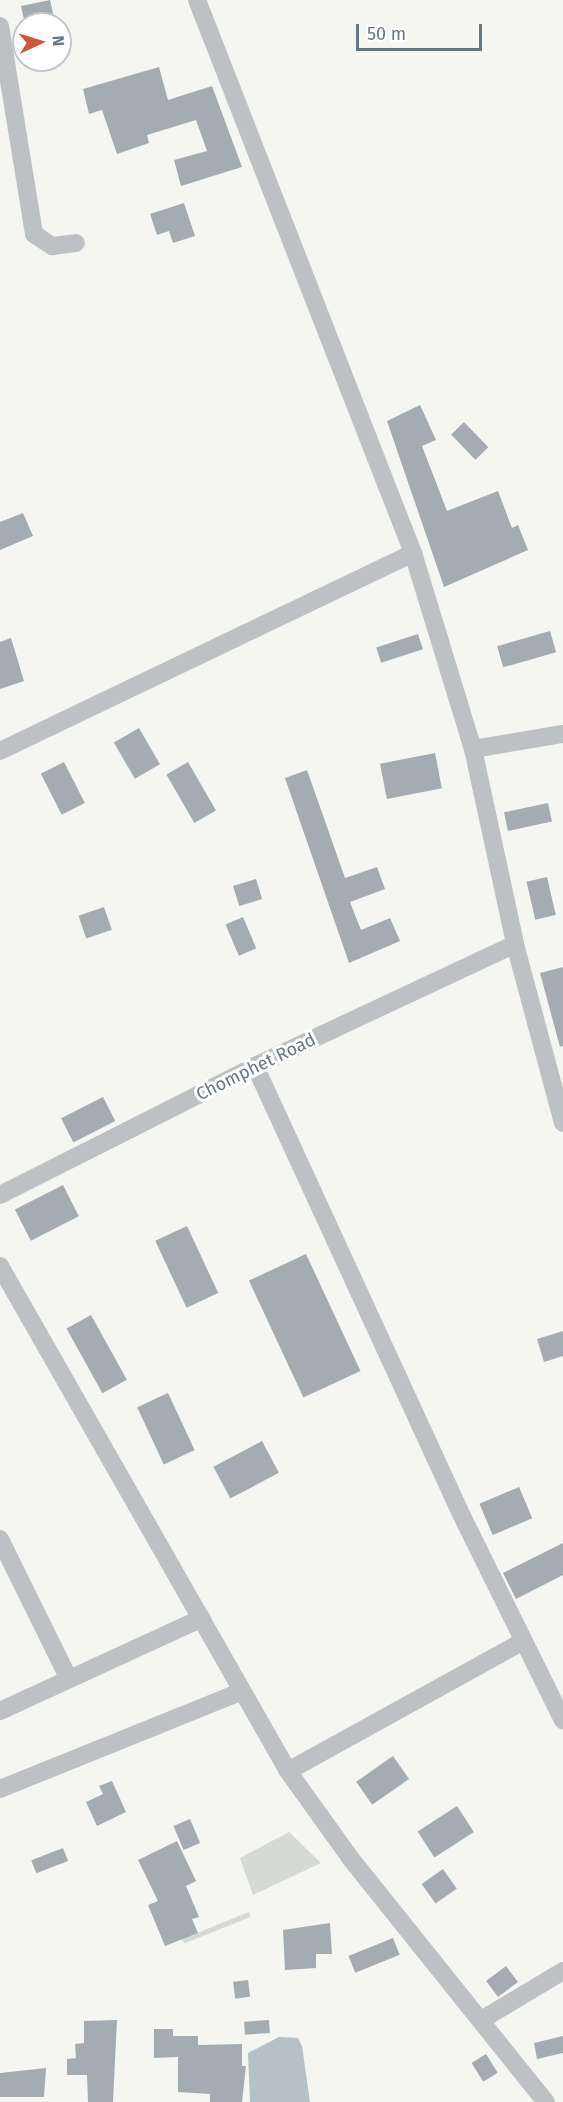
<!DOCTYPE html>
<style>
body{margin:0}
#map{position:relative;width:563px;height:2102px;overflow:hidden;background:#f5f5f2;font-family:"Fira Sans",sans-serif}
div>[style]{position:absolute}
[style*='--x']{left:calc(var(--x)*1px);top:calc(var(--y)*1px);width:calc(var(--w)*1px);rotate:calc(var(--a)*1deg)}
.green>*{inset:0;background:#d5dad2;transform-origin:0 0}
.water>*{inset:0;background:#b6c1c5}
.building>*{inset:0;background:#a5acb1;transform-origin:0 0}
.street>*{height:18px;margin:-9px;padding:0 9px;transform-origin:9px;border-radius:9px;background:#bdc1c4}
span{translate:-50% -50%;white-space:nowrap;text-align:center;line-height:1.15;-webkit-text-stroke:6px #fff;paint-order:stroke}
.street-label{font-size:18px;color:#677680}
.north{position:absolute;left:12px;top:12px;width:60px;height:60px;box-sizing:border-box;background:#fff;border:2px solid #c2c8cc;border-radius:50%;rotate:86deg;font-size:16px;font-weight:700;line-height:24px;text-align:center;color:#677680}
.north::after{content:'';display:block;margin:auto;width:21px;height:27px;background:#d25636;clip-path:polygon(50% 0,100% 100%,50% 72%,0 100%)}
.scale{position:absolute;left:356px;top:24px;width:126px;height:27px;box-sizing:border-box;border:3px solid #677680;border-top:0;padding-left:8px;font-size:18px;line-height:21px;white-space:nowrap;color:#677680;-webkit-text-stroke:4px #fff;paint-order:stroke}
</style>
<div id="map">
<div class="green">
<div style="clip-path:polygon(289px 1832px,321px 1863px,253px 1895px,240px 1858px)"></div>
<div style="left:249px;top:1912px;width:5px;height:72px;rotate:68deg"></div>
</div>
<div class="water">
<div style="clip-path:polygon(279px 2037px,298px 2038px,302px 2046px,310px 2102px,250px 2102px,248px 2053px)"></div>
</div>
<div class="building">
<div style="clip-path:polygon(50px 0,55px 22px,25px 24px,21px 6px)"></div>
<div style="clip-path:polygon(159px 67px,168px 100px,212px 86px,242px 167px,181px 186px,174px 160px,207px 151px,196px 120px,147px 135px,149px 143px,117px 154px,102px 110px,89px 114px,83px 89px)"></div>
<div style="clip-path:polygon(184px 203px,195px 236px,173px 243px,169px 231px,157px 235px,150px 214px)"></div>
<div style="clip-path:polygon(420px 405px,436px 440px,422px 446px,447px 511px,498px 491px,512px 528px,518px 525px,528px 550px,444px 587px,387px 421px)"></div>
<div style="left:464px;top:422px;width:35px;height:18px;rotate:46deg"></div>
<div style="clip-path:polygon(23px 513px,33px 536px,0 550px,0 522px)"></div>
<div style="left:550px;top:631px;width:22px;height:55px;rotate:74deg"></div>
<div style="left:418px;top:634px;width:16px;height:44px;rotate:72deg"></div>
<div style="clip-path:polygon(11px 638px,24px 681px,0 689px,0 642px)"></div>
<div style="left:139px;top:728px;width:42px;height:29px;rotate:60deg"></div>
<div style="left:435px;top:753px;width:36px;height:56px;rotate:79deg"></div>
<div style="left:64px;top:762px;width:46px;height:26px;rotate:63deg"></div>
<div style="left:188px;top:762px;width:56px;height:25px;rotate:60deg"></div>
<div style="clip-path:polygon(307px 770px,345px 878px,377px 867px,385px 889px,350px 902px,361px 930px,390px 918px,400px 941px,349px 963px,285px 778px)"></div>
<div style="left:548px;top:803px;width:19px;height:45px;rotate:78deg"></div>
<div style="left:547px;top:877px;width:39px;height:21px;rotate:77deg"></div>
<div style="left:256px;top:879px;width:21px;height:24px;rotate:73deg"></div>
<div style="left:104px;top:907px;width:24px;height:27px;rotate:71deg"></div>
<div style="left:243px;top:917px;width:34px;height:19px;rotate:67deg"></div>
<div style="clip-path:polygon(563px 967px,563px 1046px,560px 1047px,540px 973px)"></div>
<div style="left:103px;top:1097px;width:27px;height:47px;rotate:63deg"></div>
<div style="left:63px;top:1185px;width:35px;height:54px;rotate:63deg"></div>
<div style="left:187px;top:1226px;width:74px;height:35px;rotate:65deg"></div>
<div style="left:306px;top:1254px;width:129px;height:63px;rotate:65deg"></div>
<div style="left:91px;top:1315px;width:74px;height:28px;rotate:61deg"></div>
<div style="clip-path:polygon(563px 1331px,563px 1356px,544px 1362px,537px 1339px)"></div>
<div style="left:168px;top:1393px;width:63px;height:34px;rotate:65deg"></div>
<div style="left:262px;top:1441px;width:36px;height:55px;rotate:62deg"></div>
<div style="left:519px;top:1487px;width:34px;height:43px;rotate:67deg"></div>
<div style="clip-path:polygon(563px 1543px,563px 1575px,516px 1599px,503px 1573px)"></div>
<div style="left:393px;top:1756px;width:28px;height:45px;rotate:55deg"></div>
<div style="clip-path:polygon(112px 1781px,126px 1812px,97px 1826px,86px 1802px,103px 1794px,99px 1786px)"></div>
<div style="left:457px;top:1806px;width:31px;height:47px;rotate:57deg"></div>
<div style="left:190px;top:1819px;width:26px;height:18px;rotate:67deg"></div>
<div style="clip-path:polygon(177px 1841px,196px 1881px,186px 1886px,199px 1917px,192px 1919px,198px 1933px,165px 1946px,148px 1905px,158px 1901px,138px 1860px)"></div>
<div style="left:63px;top:1848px;width:14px;height:34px;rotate:69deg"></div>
<div style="left:443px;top:1869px;width:24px;height:26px;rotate:55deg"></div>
<div style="clip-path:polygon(330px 1923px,332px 1954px,316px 1954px,316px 1968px,285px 1970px,283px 1930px)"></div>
<div style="left:393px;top:1938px;width:18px;height:48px;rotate:68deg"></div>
<div style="left:506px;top:1966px;width:20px;height:25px;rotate:53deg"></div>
<div style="left:248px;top:1980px;width:17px;height:15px;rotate:83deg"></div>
<div style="clip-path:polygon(117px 2020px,113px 2102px,88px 2102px,87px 2075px,67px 2075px,67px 2059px,76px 2058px,75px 2044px,84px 2043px,84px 2021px)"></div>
<div style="left:269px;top:2020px;width:13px;height:25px;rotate:86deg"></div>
<div style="clip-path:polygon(154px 2029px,173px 2029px,173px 2036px,198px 2036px,198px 2045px,242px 2044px,242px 2066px,246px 2066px,242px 2102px,210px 2102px,210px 2094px,178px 2092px,178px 2057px,154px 2058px)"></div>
<div style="clip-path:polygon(563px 2036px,563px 2053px,537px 2059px,534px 2043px)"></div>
<div style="left:486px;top:2054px;width:22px;height:17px;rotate:58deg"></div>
<div style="clip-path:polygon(46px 2068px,44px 2097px,0 2097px,0 2073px)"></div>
</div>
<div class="street">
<div style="--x:197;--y:0;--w:594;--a:68.66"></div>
<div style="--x:413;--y:553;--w:205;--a:73"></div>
<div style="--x:473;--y:749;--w:199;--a:77.8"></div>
<div style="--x:515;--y:944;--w:185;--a:75"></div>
<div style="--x:0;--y:26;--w:211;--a:80.7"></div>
<div style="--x:34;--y:234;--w:22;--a:34"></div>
<div style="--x:52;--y:246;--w:24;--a:-7"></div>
<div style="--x:473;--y:749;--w:91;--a:-9.5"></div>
<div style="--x:0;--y:751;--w:458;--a:-25.6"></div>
<div style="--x:255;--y:1066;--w:495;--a:65.3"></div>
<div style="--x:462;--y:1516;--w:228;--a:63.7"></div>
<div style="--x:0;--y:1195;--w:286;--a:-26.8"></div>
<div style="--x:255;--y:1066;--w:287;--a:-25.1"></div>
<div style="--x:0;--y:1266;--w:581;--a:60.3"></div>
<div style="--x:288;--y:1771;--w:108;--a:54.4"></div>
<div style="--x:351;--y:1859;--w:312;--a:51.3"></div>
<div style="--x:0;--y:1539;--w:156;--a:63.8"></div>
<div style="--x:0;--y:1711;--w:222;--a:-24.7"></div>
<div style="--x:288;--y:1771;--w:267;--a:-28.9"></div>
<div style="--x:0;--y:1789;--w:259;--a:-22"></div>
<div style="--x:483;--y:2019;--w:93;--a:-31"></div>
</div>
<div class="street-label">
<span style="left:256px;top:1067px;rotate:-26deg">Chomphet Road</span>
</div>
<div class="north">N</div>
<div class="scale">50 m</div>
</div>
